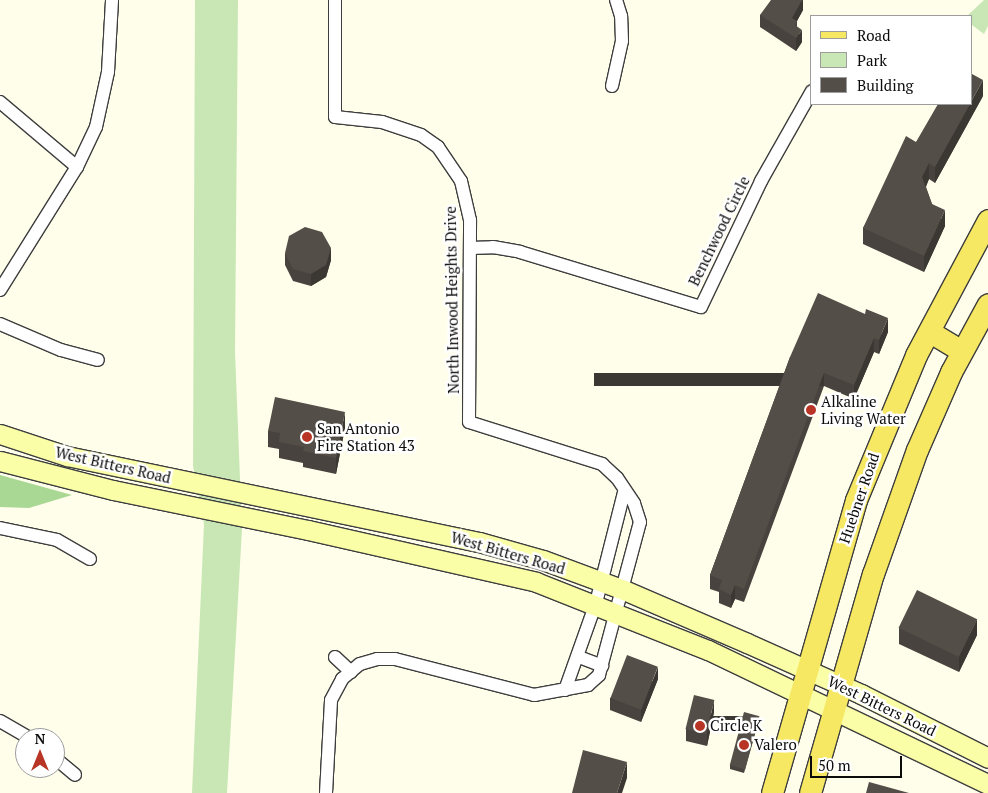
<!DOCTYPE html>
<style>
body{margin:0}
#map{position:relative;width:988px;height:793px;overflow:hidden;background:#fffeea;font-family:"PT Serif",serif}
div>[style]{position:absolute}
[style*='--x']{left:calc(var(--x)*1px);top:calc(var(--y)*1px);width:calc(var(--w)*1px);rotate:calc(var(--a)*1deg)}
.green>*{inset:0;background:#c8e7b5}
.forest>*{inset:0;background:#a9d895}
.roads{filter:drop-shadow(1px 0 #3e3e3e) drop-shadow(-1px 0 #3e3e3e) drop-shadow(0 1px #3e3e3e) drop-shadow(0 -1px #3e3e3e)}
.street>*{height:12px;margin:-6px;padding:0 6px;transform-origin:6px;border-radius:6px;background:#fff}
.secondary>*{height:19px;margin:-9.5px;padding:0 9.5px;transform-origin:9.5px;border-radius:9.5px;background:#fafea6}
.primary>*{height:21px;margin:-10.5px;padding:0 10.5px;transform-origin:10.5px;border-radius:10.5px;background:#f6e862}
.wall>*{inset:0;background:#48433e}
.shaded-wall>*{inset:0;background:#3b3732;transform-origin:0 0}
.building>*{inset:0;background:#544e48;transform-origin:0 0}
.dots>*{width:14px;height:14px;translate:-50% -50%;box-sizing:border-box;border:2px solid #fff;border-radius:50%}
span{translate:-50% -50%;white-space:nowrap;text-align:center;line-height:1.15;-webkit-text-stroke:5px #fff;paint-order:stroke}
.street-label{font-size:15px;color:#0b0b0b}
.poi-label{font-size:15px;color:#0b0b0b}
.left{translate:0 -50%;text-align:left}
.legend{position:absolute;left:810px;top:15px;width:162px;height:90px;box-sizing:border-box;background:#fff;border:1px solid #9d9d9d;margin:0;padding:6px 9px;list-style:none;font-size:15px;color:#0b0b0b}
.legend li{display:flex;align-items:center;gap:10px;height:25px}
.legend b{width:25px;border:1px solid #9d9d9d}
.north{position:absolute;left:15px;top:728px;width:50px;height:50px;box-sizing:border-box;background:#fff;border:1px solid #9d9d9d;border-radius:50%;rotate:0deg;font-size:14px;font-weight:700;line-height:20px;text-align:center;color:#0b0b0b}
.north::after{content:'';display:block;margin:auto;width:18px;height:22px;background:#b83526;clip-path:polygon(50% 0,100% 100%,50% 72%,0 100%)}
.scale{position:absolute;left:810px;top:756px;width:92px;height:22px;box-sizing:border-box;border:2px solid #0b0b0b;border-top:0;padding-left:6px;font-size:15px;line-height:18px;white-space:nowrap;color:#0b0b0b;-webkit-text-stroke:4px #fff;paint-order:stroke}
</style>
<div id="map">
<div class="green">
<div style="clip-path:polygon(195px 0,238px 0,235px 352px,242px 529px,227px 793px,192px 793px,204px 524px,193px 466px)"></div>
<div style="clip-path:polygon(984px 0,988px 0,988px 26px,984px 34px,972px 25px,972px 16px,967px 16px)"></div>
</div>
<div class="forest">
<div style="clip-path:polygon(0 475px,72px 495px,29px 508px,0 507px)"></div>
</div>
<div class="roads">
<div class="street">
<div style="--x:612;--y:86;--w:46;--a:-77.5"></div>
<div style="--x:622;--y:41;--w:25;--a:-92"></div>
<div style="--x:621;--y:16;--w:17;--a:-107"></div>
<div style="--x:0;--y:102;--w:101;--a:40.2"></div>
<div style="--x:470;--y:248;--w:23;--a:-2"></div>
<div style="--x:493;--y:247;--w:27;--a:10"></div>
<div style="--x:520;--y:252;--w:189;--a:16.9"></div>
<div style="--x:701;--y:307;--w:140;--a:-64.5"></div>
<div style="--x:761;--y:181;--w:103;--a:-60.5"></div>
<div style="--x:0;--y:290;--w:145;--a:-58"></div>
<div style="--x:77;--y:167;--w:44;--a:-64.6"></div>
<div style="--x:96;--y:127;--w:56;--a:-77.7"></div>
<div style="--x:108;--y:72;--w:72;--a:-86.8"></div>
<div style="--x:0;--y:324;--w:66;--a:23.1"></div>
<div style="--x:61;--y:350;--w:38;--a:15"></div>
<div style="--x:0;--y:528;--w:58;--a:11.9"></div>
<div style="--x:57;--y:540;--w:38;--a:30"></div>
<div style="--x:335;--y:657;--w:22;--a:43"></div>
<div style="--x:579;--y:657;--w:25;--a:21"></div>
<div style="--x:565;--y:690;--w:92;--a:-70.4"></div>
<div style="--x:596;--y:603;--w:114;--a:-75.8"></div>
<div style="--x:0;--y:721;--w:34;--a:30"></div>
<div style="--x:55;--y:758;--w:26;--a:40"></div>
<div style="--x:326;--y:793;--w:93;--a:-86.9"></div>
<div style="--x:331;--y:700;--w:24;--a:-62"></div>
<div style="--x:342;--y:679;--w:23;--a:-40"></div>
<div style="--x:360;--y:664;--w:18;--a:-16"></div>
<div style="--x:377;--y:659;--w:18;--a:0"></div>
<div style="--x:395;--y:659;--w:144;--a:14.5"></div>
<div style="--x:534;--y:695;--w:55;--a:-10.5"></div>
<div style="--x:588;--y:685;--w:15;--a:-42"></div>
<div style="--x:599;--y:675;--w:158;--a:-75"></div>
<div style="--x:640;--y:522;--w:20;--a:-108"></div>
<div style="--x:634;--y:503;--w:30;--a:-124"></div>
<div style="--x:617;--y:478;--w:21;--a:-137"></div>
<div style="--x:602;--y:464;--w:139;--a:-162.5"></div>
<div style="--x:469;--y:422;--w:202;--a:-89.7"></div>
<div style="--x:470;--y:220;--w:40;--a:-103"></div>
<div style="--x:461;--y:181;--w:41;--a:-124.1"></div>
<div style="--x:438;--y:147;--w:21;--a:-145"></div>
<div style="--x:421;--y:135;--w:41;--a:-161.6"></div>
<div style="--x:382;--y:122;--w:47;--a:-173.9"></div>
<div style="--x:335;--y:117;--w:117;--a:-90"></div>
</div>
<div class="secondary">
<div style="--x:0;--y:434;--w:71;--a:18.2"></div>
<div style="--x:67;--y:456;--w:421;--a:11.8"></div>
<div style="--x:479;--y:542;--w:66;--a:15.7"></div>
<div style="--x:543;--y:560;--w:86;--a:20.3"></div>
<div style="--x:624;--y:590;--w:134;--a:23.3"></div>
<div style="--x:747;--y:643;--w:125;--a:24.1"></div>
<div style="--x:861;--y:694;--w:142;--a:26.7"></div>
<div style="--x:0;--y:461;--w:117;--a:14.4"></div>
<div style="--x:113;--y:490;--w:199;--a:11.6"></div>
<div style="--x:308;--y:530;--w:234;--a:12.8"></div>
<div style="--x:536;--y:582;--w:185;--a:21.6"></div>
<div style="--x:708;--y:650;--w:310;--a:25.6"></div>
</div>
<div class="primary">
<div style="--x:930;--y:332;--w:37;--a:31"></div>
<div style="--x:772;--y:793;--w:305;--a:-74"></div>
<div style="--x:856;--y:500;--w:157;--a:-67.5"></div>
<div style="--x:916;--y:355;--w:153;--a:-61.9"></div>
<div style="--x:810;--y:793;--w:228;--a:-74"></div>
<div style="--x:873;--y:574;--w:132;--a:-70.5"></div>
<div style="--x:917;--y:450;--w:85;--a:-66.4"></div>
<div style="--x:951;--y:372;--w:77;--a:-61.4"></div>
</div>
</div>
<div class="wall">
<div style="clip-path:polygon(803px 0,803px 10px,797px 21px,797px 27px,802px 42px,796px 51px,760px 27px,760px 15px)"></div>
<div style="clip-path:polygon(983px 96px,935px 183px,929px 179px,926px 187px,932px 204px,945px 226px,924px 272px,863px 244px,863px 228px,916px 142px)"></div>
<div style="clip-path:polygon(285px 253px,331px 260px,326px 277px,311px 286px,293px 281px,285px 265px)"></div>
<div style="clip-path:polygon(888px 332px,879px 354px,874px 352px,854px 399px,824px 386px,744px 602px,735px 599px,731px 608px,719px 603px,719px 592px,710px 589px,710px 575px,790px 357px)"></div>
<div style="clip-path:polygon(345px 428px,336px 474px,303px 467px,303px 463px,279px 458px,279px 449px,268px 447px,268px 431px)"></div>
<div style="clip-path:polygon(899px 628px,977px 635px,959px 672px,899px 644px)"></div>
<div style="clip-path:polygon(658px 679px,641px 722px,610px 710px,610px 698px)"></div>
<div style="clip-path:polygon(714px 712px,707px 746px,686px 741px,686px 729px)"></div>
<div style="clip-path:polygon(759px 720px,744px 773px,730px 769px,730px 765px)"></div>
</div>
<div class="shaded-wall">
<div style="clip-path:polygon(802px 0,803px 0,803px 10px,792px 30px,792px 18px)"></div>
<div style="clip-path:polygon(802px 30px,802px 42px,796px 51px,796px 38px)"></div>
<div style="clip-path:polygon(983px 80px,983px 96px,935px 183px,935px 167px,970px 104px,972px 104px,972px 100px)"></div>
<div style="clip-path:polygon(929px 163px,929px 179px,922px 194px,922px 177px)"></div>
<div style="clip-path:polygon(945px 210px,945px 226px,924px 272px,924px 256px)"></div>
<div style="clip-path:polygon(331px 248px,331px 260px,326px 277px,311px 286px,311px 274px)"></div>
<div style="clip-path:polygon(888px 318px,888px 332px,879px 354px,879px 340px)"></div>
<div style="clip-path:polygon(874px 338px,874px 352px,854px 399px,854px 385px)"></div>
<div style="left:824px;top:373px;width:13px;height:230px;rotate:90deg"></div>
<div style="clip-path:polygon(345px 412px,345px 428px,336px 474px,336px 458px)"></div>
<div style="clip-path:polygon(735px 585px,735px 599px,731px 608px,731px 595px)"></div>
<div style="clip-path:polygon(977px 619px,977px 635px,959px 672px,959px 656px)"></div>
<div style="clip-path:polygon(658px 667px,658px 679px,641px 722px,641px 710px)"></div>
<div style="clip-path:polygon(714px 700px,714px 712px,707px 746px,707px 734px)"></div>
<div style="left:759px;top:716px;width:4px;height:55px;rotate:90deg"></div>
<div style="clip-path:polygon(627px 762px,627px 778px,622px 793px,617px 793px)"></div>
</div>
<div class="building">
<div style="clip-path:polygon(771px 0,802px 0,792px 18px,797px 21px,795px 25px,802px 30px,796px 38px,760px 15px)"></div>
<div style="clip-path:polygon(972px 74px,983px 80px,972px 100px)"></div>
<div style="clip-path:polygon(938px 104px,970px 104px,935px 167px,929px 163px,922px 177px,932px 204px,945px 210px,924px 256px,863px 228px,906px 136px,916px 142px)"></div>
<div style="clip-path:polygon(305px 227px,322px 232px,331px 248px,326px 265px,311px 274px,293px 269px,285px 253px,289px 236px)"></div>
<div style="clip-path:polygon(818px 293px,865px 314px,866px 309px,888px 318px,879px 340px,874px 338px,854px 385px,824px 373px,744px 589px,735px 585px,731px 595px,719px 589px,722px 580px,710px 575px,790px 357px)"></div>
<div style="clip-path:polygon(275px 397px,345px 412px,336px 458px,303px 451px,304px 447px,279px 442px,280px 433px,268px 431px)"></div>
<div style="left:917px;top:590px;width:67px;height:42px;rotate:26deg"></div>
<div style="left:627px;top:655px;width:33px;height:46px;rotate:21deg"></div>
<div style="left:694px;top:695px;width:21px;height:35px;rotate:14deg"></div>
<div style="left:744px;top:712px;width:16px;height:55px;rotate:15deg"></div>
<div style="clip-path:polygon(583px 750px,627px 762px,617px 793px,572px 793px)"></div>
<div style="clip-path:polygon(869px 782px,909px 793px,866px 793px)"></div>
</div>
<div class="dots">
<div style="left:811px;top:410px;background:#b83526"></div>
<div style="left:307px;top:437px;background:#b83526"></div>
<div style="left:700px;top:726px;background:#b83526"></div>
<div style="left:744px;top:745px;background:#b83526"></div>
</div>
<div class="street-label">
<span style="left:719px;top:231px;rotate:-64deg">Benchwood Circle</span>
<span style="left:452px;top:300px;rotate:-91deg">North Inwood Heights Drive</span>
<span style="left:113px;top:465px;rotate:13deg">West Bitters Road</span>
<span style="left:859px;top:498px;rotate:-71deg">Huebner Road</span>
<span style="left:508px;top:553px;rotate:16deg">West Bitters Road</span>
<span style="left:882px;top:706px;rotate:26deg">West Bitters Road</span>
</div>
<div class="poi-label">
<span class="left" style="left:821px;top:410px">Alkaline<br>Living Water</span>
<span class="left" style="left:317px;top:437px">San Antonio<br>Fire Station 43</span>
<span class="left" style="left:710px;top:726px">Circle K</span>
<span class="left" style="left:754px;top:745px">Valero</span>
</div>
<ul class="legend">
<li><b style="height:6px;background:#f6e862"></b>Road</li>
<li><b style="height:14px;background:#c8e7b5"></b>Park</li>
<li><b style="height:14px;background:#544e48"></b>Building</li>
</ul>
<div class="north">N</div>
<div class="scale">50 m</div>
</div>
